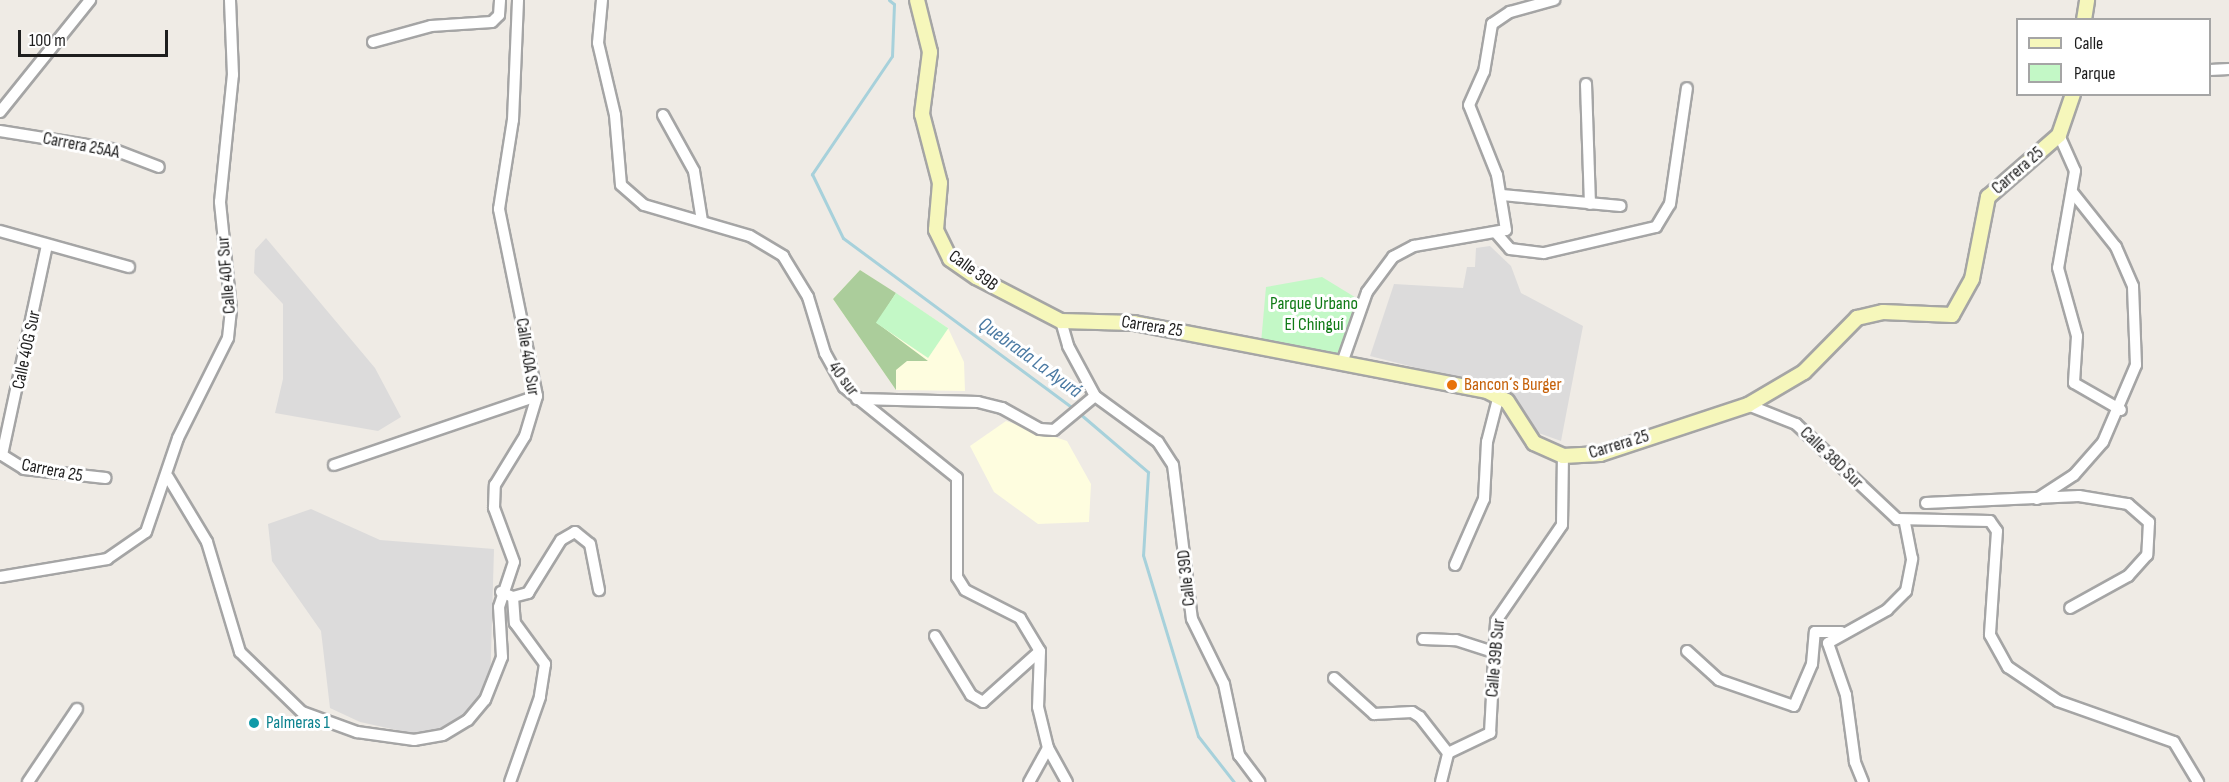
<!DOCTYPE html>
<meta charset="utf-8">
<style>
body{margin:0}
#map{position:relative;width:2229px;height:782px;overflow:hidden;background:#efebe5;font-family:"Sofia Sans Condensed",sans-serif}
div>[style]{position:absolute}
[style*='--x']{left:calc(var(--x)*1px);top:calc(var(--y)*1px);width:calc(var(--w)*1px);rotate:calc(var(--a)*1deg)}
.residential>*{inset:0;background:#dcdbdb}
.education>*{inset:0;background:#fefddf}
.forest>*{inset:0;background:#abcd9b}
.park>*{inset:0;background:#c3f8c6;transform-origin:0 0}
.stream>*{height:3px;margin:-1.5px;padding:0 1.5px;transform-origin:1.5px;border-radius:1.5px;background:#a7d1db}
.roads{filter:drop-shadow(2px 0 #a5a5a5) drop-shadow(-2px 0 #a5a5a5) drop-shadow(0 2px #a5a5a5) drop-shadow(0 -2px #a5a5a5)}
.street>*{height:10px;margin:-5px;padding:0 5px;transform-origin:5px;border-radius:5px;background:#fff}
.secondary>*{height:14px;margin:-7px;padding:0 7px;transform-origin:7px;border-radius:7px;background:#f6f7bb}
.dots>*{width:16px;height:16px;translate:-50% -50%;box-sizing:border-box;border:3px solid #fff;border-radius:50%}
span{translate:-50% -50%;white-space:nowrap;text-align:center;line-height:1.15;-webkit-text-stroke:6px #fff;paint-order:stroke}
.street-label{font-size:18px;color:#1e1e1e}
.park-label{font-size:18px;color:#0f7a15}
.food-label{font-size:18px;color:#c56008}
.left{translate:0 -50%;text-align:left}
.culture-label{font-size:18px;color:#0d838f}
.water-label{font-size:20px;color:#4b7aa3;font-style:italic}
.legend{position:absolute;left:2016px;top:18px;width:195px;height:78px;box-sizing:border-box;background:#fff;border:2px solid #a5a5a5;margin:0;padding:8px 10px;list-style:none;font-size:18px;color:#1e1e1e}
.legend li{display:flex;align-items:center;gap:12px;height:30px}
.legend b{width:30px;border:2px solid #a5a5a5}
.scale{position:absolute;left:18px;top:30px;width:150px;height:27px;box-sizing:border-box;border:3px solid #1e1e1e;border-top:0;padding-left:8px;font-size:18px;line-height:21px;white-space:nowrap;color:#1e1e1e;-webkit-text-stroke:4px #fff;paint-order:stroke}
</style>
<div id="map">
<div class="residential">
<div style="clip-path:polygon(266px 238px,375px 368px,401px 417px,378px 431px,275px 413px,283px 379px,283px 304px,254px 273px,255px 250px)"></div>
<div style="clip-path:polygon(1490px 246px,1511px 266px,1521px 293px,1583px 326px,1561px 441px,1533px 431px,1500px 389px,1370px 356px,1394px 284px,1463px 288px,1467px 267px,1475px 267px,1476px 248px)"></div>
<div style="clip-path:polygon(311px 509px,380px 540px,494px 549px,490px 689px,478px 707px,433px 733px,410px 733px,360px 722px,330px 708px,321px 631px,272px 561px,268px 524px)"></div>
</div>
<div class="education">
<div style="clip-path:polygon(860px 270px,948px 328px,964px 362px,965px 391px,896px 390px,833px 299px)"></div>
<div style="clip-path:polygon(1006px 421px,1067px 441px,1091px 484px,1089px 522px,1038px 524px,994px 492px,970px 446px)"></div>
</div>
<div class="forest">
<div style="clip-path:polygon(860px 270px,896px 293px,877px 323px,928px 361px,907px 361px,896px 370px,896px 390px,833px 299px)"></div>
</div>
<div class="park">
<div style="clip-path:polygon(1322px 277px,1358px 299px,1338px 358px,1261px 343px,1266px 287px)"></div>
<div style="left:896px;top:293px;width:63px;height:36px;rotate:34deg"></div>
</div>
<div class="stream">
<div style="--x:889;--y:0;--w:6;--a:39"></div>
<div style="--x:894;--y:4;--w:52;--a:92.2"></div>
<div style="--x:892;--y:56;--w:143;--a:124.1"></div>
<div style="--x:812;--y:174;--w:71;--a:64.2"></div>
<div style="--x:843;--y:238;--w:287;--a:36.5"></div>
<div style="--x:1079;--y:413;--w:91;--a:40.5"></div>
<div style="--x:1148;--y:472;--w:83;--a:93.4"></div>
<div style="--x:1143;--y:555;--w:189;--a:73.1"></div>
<div style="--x:1198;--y:736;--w:58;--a:52"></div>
</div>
<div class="roads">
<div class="street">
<div style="--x:602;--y:0;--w:43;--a:95.3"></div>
<div style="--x:598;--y:43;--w:74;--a:76.7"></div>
<div style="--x:615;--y:115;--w:70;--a:85.1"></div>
<div style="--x:621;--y:185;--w:30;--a:41"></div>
<div style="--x:644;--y:205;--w:110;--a:16.3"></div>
<div style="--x:750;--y:236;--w:39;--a:31"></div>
<div style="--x:783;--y:256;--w:48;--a:58.6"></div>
<div style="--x:808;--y:297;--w:59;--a:73.1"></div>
<div style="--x:825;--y:353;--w:39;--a:61"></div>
<div style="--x:844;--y:387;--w:145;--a:38.8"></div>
<div style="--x:957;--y:478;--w:99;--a:90"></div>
<div style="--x:957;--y:577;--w:15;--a:58"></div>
<div style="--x:965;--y:590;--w:62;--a:27"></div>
<div style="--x:1020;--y:618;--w:39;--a:59"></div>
<div style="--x:1040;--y:651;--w:56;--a:92"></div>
<div style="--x:1038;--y:707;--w:42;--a:76.3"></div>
<div style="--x:1048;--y:748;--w:39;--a:119"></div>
<div style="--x:373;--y:42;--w:60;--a:-15.4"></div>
<div style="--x:431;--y:26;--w:61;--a:-3.8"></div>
<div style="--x:492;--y:22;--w:10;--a:-45"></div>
<div style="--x:499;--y:15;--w:15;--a:-86"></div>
<div style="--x:2210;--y:70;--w:19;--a:-3"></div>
<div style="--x:1586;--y:84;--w:120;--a:88.1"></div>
<div style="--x:0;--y:112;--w:144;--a:-51.2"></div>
<div style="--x:663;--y:115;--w:64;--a:61"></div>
<div style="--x:694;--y:171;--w:51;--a:80.9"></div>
<div style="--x:0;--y:131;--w:113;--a:9.1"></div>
<div style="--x:112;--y:149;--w:50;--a:21"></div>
<div style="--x:2059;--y:135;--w:39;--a:66"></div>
<div style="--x:2075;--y:171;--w:98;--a:99.9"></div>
<div style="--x:2058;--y:268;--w:71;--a:74.4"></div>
<div style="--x:2077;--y:336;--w:47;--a:93.7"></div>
<div style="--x:2074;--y:383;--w:54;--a:29.9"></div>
<div style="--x:1502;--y:195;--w:119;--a:5.3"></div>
<div style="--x:0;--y:231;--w:134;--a:15.6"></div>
<div style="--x:1497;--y:234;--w:20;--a:49"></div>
<div style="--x:1510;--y:249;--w:34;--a:7"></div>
<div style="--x:1544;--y:253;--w:115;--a:-13.1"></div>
<div style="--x:1656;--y:227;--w:27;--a:-59"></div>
<div style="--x:1670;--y:204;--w:117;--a:-81.7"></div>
<div style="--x:1061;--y:321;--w:26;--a:74"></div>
<div style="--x:1068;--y:346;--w:57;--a:61.6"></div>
<div style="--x:1095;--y:396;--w:78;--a:36.1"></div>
<div style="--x:1158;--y:442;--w:27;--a:57"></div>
<div style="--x:1173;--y:465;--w:155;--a:83"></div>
<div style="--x:1192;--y:619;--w:72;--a:63.8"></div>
<div style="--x:1224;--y:684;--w:73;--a:78.1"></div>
<div style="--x:1239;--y:755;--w:34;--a:53"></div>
<div style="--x:1342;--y:363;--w:75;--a:-70.6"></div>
<div style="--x:1367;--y:292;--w:44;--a:-53.4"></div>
<div style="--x:1393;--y:257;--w:24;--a:-28"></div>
<div style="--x:1414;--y:246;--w:93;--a:-9.9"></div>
<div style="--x:1506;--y:230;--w:56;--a:-99.3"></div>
<div style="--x:1497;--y:175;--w:75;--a:-111.8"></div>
<div style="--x:1469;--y:105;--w:36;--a:-66"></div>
<div style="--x:1484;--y:72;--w:49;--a:-80.5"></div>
<div style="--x:1492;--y:24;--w:22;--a:-34"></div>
<div style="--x:1510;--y:12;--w:46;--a:-15.3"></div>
<div style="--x:857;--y:399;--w:121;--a:1.4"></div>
<div style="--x:978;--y:402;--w:25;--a:14"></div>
<div style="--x:1002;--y:408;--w:43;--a:28.9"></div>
<div style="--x:1040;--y:429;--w:14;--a:4"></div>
<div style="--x:1054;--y:430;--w:53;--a:-39.7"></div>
<div style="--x:1748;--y:405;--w:52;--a:21.6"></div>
<div style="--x:1796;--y:424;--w:139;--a:43.2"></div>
<div style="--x:1897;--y:519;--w:93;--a:1.2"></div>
<div style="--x:1990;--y:521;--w:12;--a:55"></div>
<div style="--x:1997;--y:531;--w:104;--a:93.9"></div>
<div style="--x:1990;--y:635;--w:37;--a:61"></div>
<div style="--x:2008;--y:667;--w:60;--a:34.2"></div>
<div style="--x:2058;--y:701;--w:123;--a:19.5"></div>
<div style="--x:2174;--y:742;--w:47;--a:59"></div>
<div style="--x:2;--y:455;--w:215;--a:-77.9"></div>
<div style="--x:2;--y:455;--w:26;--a:32"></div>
<div style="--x:24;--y:469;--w:82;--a:6.3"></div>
<div style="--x:334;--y:465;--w:214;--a:-18.8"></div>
<div style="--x:168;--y:477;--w:76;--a:59"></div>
<div style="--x:207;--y:542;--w:115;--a:73.3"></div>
<div style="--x:240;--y:652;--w:86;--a:44.1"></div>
<div style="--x:302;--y:712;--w:59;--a:20"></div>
<div style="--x:357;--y:732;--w:58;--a:8"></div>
<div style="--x:414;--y:740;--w:29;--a:-10"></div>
<div style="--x:443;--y:735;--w:29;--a:-31"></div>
<div style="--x:468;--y:720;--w:26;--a:-50"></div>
<div style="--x:485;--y:700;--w:46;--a:-68.4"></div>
<div style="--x:502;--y:657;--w:50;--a:-93.4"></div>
<div style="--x:499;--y:607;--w:47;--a:-71.6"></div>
<div style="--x:514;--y:562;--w:58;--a:-110.3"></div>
<div style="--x:494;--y:508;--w:23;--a:-88"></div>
<div style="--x:495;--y:485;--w:57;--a:-58.5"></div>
<div style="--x:525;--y:436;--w:42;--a:-73.3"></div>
<div style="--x:537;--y:396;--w:191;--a:-101.5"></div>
<div style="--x:499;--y:209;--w:90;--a:-81.1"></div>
<div style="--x:513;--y:120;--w:120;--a:-87.6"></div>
<div style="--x:2037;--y:499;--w:44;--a:-33"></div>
<div style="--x:2074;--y:475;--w:44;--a:-48.7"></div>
<div style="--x:2103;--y:442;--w:84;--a:-66.8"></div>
<div style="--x:2136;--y:365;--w:79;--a:-92.2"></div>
<div style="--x:2133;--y:286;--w:43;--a:-113.6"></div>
<div style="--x:2116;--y:247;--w:69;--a:-128.5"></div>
<div style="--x:1926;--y:503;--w:153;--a:-2.6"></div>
<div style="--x:2079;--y:496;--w:50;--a:9.3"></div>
<div style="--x:2128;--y:504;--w:28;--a:41"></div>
<div style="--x:2149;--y:522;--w:33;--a:93"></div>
<div style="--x:2147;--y:555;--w:28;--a:132"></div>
<div style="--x:2128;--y:576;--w:66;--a:151.1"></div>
<div style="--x:1455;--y:565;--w:72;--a:-66.3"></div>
<div style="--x:1484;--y:499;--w:57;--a:-87"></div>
<div style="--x:1487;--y:442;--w:49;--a:-75.7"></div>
<div style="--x:0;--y:577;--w:109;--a:-9.5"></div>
<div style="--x:107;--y:559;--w:47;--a:-34.7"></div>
<div style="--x:146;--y:532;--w:99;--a:-71.2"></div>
<div style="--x:178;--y:438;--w:112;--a:-63.4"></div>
<div style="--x:228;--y:338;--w:29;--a:-84"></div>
<div style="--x:231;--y:309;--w:108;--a:-95.9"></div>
<div style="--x:220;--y:202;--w:128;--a:-84.2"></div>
<div style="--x:233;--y:75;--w:75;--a:-92.3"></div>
<div style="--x:501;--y:592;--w:13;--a:23"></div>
<div style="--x:513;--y:597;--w:26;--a:86"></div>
<div style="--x:515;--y:623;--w:51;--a:53.8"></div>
<div style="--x:545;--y:664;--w:33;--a:99"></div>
<div style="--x:540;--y:697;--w:90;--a:109.4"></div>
<div style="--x:513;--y:597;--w:16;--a:-15"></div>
<div style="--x:528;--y:593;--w:62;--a:-58.1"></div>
<div style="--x:561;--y:540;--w:16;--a:-30"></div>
<div style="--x:575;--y:532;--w:19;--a:39"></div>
<div style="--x:590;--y:544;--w:47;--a:78.9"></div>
<div style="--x:935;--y:636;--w:69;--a:58.6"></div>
<div style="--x:971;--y:695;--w:14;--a:30"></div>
<div style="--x:983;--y:702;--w:76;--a:-41.8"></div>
<div style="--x:1423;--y:639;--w:33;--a:2"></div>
<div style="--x:1456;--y:640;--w:40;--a:18"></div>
<div style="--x:1687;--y:651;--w:43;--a:42.2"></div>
<div style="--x:1719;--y:680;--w:79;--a:19.1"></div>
<div style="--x:1794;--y:706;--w:46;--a:-66.8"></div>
<div style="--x:1812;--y:664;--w:32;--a:-85"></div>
<div style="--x:1815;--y:632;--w:26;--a:0"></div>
<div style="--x:1334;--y:678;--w:54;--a:42"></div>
<div style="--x:1374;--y:714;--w:38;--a:-3"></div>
<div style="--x:1412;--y:712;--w:9;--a:32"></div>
<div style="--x:1420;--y:717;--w:46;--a:52.1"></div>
<div style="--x:1048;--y:748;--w:39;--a:61"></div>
<div style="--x:28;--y:782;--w:88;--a:-56.1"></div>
<div style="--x:1441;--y:782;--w:30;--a:-76"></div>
<div style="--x:1448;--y:753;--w:47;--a:-25.5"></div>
<div style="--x:1490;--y:733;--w:112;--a:-86.9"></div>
<div style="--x:1496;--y:621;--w:116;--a:-55.5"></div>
<div style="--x:1562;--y:525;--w:69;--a:-89.2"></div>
<div style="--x:1863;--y:782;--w:22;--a:-112"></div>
<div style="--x:1855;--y:762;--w:68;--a:-97.7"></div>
<div style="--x:1846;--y:695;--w:55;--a:-109.1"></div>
<div style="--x:1828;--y:643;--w:68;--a:-29.2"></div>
<div style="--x:1887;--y:610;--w:27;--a:-45"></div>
<div style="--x:1906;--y:591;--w:33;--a:-79"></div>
<div style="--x:1912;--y:559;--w:38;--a:-101"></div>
</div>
<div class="secondary">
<div style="--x:917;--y:0;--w:54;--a:76"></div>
<div style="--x:930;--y:52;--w:63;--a:97.4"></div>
<div style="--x:922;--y:114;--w:71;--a:75.4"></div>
<div style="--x:940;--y:183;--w:47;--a:94.9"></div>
<div style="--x:936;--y:230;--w:32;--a:64"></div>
<div style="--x:950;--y:259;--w:32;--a:35"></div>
<div style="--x:976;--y:277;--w:96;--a:27.4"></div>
<div style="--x:1061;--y:321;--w:73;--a:1.6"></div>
<div style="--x:1134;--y:323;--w:359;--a:10.9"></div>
<div style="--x:1487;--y:391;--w:22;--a:27"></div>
<div style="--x:1507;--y:401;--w:50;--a:57.3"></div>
<div style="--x:1534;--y:443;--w:32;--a:24"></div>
<div style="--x:1563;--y:456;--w:37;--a:-3"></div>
<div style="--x:1600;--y:454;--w:156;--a:-18.3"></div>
<div style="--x:1748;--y:405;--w:65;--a:-30.5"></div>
<div style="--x:1804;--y:372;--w:76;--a:-45.5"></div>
<div style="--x:1857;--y:318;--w:27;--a:-13"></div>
<div style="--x:1883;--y:312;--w:69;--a:2.5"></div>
<div style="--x:1952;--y:315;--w:41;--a:-60.9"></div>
<div style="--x:1972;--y:279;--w:84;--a:-79"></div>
<div style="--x:1988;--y:197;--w:94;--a:-41.1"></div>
<div style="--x:2059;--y:135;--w:43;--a:-71.1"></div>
<div style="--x:2084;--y:20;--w:20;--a:-81"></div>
</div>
</div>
<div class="dots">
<div style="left:1452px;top:385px;background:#e8710a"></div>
<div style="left:254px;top:723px;background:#0f9aa8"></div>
</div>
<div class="street-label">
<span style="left:81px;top:146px;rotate:11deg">Carrera 25AA</span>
<span style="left:2018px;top:171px;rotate:-41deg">Carrera 25</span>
<span style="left:973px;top:271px;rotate:36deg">Calle 39B</span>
<span style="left:227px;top:275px;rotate:-95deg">Calle 40F Sur</span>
<span style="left:1152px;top:327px;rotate:9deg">Carrera 25</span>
<span style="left:27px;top:350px;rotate:-78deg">Calle 40G Sur</span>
<span style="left:527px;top:357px;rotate:81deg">Calle 40A Sur</span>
<span style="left:843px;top:379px;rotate:53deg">40 sur</span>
<span style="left:1619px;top:445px;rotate:-17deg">Carrera 25</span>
<span style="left:1831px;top:458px;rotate:44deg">Calle 38D Sur</span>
<span style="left:52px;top:471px;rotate:11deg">Carrera 25</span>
<span style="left:1187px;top:578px;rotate:-96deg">Calle 39D</span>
<span style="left:1496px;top:658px;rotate:-85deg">Calle 39B Sur</span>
</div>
<div class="park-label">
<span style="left:1314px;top:315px">Parque Urbano<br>El Chinguí</span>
</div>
<div class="food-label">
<span class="left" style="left:1464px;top:385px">Bancon´s Burger</span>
</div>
<div class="culture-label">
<span class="left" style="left:266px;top:723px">Palmeras 1</span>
</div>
<div class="water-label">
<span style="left:1030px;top:358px;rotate:36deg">Quebrada La Ayurá</span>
</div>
<ul class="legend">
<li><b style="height:8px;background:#f6f7bb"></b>Calle</li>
<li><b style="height:16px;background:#c3f8c6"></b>Parque</li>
</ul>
<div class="scale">100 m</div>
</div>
